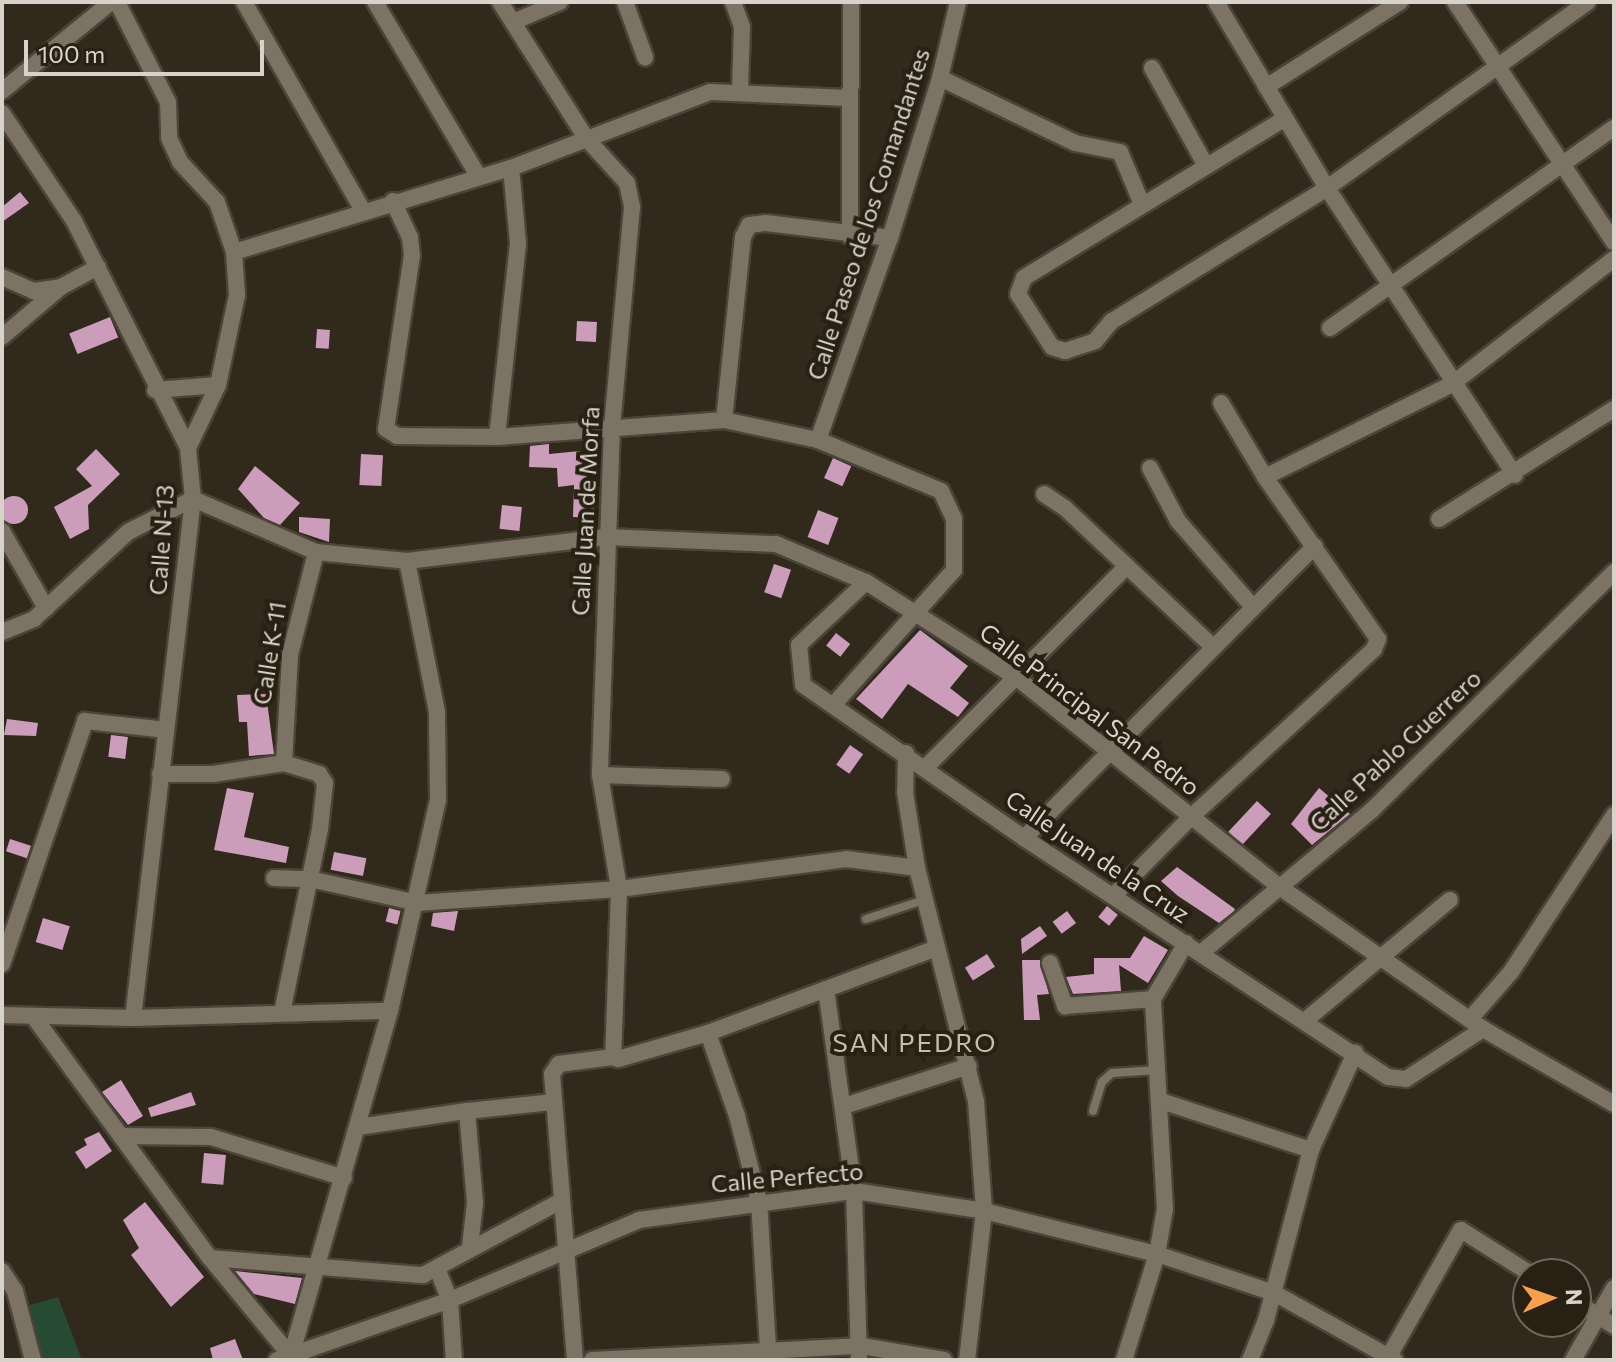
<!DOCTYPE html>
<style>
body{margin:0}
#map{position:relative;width:1616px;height:1362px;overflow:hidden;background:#31291c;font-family:Commissioner,sans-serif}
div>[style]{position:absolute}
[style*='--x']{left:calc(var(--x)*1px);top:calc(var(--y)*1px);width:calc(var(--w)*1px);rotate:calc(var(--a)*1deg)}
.green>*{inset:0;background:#274b32}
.building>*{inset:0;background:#cc9dbb;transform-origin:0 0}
.round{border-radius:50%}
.roads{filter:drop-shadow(2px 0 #4a4439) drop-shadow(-2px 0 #4a4439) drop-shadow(0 2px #4a4439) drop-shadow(0 -2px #4a4439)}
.service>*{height:8px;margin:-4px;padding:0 4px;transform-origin:4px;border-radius:4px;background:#7c7364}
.minor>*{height:16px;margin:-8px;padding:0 8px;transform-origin:8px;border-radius:8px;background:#7c7364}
span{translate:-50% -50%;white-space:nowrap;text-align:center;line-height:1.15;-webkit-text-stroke:8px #272013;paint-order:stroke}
.street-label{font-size:24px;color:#d7d2ca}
.neighbourhood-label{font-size:26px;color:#c7bdac;letter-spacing:2px}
.frame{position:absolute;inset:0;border:4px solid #d7d2ca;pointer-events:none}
.north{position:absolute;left:1512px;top:1258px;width:80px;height:80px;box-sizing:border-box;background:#272013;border:2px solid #6d675c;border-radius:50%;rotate:88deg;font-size:22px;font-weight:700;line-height:32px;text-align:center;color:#d7d2ca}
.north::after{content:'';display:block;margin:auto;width:28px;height:36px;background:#f8a04b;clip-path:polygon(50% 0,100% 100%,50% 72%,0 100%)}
.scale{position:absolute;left:24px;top:40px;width:240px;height:36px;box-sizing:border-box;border:4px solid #d7d2ca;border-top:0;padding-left:10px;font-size:24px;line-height:28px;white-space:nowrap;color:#d7d2ca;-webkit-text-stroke:6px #272013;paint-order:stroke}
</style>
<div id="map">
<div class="green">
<div style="clip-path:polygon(58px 1297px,82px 1360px,39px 1360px,20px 1308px)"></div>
</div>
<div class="building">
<div style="clip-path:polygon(20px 192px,29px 203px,2px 222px,2px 207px)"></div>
<div style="left:110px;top:317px;width:22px;height:44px;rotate:68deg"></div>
<div style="left:577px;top:321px;width:20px;height:20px;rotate:3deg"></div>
<div style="left:317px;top:329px;width:13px;height:19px;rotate:4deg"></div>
<div style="clip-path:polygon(549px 444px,549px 454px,580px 451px,580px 462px,588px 461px,586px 493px,595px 494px,593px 518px,573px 517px,574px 485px,558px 487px,557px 468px,529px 467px,530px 446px)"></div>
<div style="clip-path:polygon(96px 449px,120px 474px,88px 505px,89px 529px,70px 539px,54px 507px,92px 486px,76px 469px)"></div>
<div style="left:361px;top:454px;width:22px;height:31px;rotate:3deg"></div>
<div style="left:833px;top:458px;width:20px;height:22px;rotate:24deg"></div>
<div style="clip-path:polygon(255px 466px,300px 503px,280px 525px,264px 518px,238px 489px)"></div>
<div class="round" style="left:0;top:496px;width:28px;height:28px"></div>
<div style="left:502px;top:505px;width:20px;height:24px;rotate:6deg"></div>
<div style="left:818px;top:510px;width:22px;height:29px;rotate:21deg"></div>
<div style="clip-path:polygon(299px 517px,330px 519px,329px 542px,299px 532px)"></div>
<div style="left:774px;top:564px;width:18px;height:30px;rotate:19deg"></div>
<div style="clip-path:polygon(920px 630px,968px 666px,950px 688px,969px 703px,958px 717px,908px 684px,882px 719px,856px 699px)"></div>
<div style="left:836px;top:633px;width:18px;height:16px;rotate:38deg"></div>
<div style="clip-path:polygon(266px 694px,274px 754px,249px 756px,247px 722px,239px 722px,237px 695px)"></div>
<div style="clip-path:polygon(7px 719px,38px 723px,36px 736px,4px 735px)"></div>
<div style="left:111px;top:735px;width:17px;height:22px;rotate:7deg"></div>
<div style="left:850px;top:745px;width:16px;height:24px;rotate:35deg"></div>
<div style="clip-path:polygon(227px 788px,254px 793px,244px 837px,289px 847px,286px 863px,214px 850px)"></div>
<div style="clip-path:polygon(1319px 788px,1350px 814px,1312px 845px,1291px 824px)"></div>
<div style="left:1257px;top:801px;width:19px;height:42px;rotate:43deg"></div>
<div style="left:10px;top:839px;width:22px;height:13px;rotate:18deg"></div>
<div style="left:334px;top:852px;width:33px;height:18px;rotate:11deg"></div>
<div style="clip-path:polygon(1177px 867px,1235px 909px,1234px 911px,1219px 923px,1178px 896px,1161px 881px)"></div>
<div style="left:1107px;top:906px;width:14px;height:14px;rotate:39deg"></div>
<div style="left:389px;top:908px;width:12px;height:14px;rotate:14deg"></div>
<div style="clip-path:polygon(458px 911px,454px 931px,431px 926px,433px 913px)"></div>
<div style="left:1067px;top:911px;width:15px;height:18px;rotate:53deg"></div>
<div style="left:43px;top:918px;width:28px;height:25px;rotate:17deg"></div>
<div style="clip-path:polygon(1040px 926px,1047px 936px,1022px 954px,1021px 939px)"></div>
<div style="clip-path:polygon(1144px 936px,1168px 950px,1148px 983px,1119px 965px,1121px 991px,1073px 994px,1066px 977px,1094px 974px,1094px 958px,1130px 958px)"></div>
<div style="left:987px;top:954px;width:15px;height:26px;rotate:58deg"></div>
<div style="clip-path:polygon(1022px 960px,1040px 960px,1049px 994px,1037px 995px,1040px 1020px,1024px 1020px)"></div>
<div style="clip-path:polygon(121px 1080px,143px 1116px,128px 1125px,102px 1092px)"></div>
<div style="clip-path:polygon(191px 1092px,196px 1105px,151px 1117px,148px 1108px)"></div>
<div style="clip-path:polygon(99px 1132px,112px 1151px,86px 1169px,75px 1152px,87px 1145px,84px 1139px)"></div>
<div style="left:204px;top:1153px;width:22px;height:30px;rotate:5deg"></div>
<div style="clip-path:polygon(145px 1202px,204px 1277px,171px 1307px,131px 1255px,139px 1248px,123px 1220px)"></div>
<div style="clip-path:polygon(235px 1271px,302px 1278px,295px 1304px,254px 1294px)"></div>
<div style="clip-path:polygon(235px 1339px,243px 1360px,213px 1360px,210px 1348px)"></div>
</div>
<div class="roads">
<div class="service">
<div style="--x:866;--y:919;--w:61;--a:-18.1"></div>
<div style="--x:1093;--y:1111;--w:30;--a:-73"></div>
<div style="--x:1102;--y:1082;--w:13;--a:-42"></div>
<div style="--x:1112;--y:1073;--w:45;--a:-3.8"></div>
</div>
<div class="minor">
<div style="--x:117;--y:2;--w:112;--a:63"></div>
<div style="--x:168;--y:102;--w:36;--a:88"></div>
<div style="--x:169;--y:138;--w:26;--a:65"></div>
<div style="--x:180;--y:162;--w:54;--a:47.2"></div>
<div style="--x:217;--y:202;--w:53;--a:71.2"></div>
<div style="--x:234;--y:252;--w:43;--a:86"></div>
<div style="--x:237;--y:295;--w:92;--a:101.9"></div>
<div style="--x:218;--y:385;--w:70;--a:115.5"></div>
<div style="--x:244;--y:2;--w:241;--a:60.3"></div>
<div style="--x:375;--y:2;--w:204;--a:59.3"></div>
<div style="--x:500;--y:2;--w:161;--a:57.7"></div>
<div style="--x:586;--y:138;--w:61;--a:47.7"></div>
<div style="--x:627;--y:183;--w:25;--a:78"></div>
<div style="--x:632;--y:207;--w:221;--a:95.2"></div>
<div style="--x:612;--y:427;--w:348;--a:92"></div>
<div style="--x:600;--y:775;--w:116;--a:80.5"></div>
<div style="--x:619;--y:889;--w:168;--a:92"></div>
<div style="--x:613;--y:1057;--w:5;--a:22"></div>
<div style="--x:618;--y:1059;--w:94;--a:-16.1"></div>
<div style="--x:708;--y:1033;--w:241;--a:-20.4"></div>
<div style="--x:625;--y:2;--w:59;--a:70"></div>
<div style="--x:733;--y:2;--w:27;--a:70"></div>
<div style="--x:742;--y:27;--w:65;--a:91.8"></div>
<div style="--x:1216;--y:2;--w:217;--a:59.2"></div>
<div style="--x:1327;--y:188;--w:343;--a:56.8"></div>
<div style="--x:1455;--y:2;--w:288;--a:56.5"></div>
<div style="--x:513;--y:22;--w:51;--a:-23.1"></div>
<div style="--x:1152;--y:68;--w:112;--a:61.1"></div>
<div style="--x:940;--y:78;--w:150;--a:25.7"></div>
<div style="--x:1075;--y:143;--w:46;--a:11.3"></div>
<div style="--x:1120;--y:152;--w:56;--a:67.1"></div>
<div style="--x:1266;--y:87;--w:159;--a:-32.4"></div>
<div style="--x:2;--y:91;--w:141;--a:-39.2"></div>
<div style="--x:2;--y:113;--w:130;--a:56.3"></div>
<div style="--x:74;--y:221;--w:254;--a:63.3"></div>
<div style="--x:188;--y:448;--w:51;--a:84.4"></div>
<div style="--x:193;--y:499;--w:522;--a:96.59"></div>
<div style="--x:1284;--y:119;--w:305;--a:148.6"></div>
<div style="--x:1024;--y:278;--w:17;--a:111"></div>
<div style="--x:1018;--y:294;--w:63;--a:57.3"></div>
<div style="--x:1052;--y:347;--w:14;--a:17"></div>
<div style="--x:1065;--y:351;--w:32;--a:-18"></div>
<div style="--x:1095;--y:341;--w:26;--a:-50"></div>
<div style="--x:1112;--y:321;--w:253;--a:-31.7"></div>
<div style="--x:1327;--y:188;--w:320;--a:-35.5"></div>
<div style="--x:393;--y:201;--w:40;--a:65"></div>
<div style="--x:410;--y:237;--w:18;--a:84"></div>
<div style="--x:412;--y:255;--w:176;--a:98.5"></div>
<div style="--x:386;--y:429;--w:13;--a:32"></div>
<div style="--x:397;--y:436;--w:100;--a:0.6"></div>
<div style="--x:497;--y:437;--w:228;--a:-4.3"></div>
<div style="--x:724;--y:420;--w:96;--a:12"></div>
<div style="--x:818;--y:440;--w:133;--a:22.5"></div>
<div style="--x:941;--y:491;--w:31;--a:65"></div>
<div style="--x:954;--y:519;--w:51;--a:90"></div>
<div style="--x:954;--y:570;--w:178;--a:131.8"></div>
<div style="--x:850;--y:236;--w:234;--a:-89.8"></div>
<div style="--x:234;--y:252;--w:289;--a:-16.9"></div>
<div style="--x:511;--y:168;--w:213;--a:-20.9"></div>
<div style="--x:710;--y:92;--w:138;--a:2.5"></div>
<div style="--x:2;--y:277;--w:35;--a:24"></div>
<div style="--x:34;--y:291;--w:27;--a:-8"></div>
<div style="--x:1330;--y:328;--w:347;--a:-35.2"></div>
<div style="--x:2;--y:337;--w:77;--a:-40.3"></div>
<div style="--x:61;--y:287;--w:42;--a:-28.4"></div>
<div style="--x:155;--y:390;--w:63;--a:-4.5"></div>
<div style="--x:724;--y:420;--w:184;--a:-84.1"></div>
<div style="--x:743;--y:237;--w:13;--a:-63"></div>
<div style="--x:749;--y:225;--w:17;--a:-7"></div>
<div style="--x:766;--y:223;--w:125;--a:6.9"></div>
<div style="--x:497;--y:437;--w:195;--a:-83.8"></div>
<div style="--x:518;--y:243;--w:75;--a:-95.3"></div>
<div style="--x:818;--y:440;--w:214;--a:-70.4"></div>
<div style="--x:890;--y:238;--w:168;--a:-72.6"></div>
<div style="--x:940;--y:78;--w:78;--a:-76.7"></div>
<div style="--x:1150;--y:468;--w:60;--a:62.2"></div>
<div style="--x:1178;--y:521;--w:114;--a:48.9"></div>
<div style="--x:1265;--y:477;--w:209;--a:-26.4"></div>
<div style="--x:1452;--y:384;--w:205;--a:-37.7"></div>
<div style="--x:1044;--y:494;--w:25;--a:34"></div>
<div style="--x:1065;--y:508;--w:204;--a:43.2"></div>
<div style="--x:1439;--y:519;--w:207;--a:-32.2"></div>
<div style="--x:2;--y:531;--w:89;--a:60.3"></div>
<div style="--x:866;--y:582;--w:92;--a:136.8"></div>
<div style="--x:799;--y:645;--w:40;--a:84.3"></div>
<div style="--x:803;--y:685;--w:269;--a:34.7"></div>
<div style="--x:1024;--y:838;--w:435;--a:33.3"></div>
<div style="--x:1388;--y:1077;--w:18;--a:6"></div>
<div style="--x:1406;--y:1079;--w:92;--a:-33"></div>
<div style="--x:2;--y:632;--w:35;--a:-22"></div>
<div style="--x:34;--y:619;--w:128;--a:-42.8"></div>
<div style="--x:128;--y:532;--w:73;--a:-26.9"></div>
<div style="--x:193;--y:499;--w:134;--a:23.3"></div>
<div style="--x:316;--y:552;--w:91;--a:5.6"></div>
<div style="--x:407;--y:561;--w:200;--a:-6.9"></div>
<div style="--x:606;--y:537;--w:170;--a:2.4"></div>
<div style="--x:776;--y:544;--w:98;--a:22.9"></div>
<div style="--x:866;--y:582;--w:179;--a:32.4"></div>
<div style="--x:1017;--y:678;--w:337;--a:38.5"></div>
<div style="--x:1281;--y:888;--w:246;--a:34.9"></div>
<div style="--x:1483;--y:1029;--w:151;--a:29.8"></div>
<div style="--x:906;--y:753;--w:39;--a:91"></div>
<div style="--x:905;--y:792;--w:77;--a:81"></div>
<div style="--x:917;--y:868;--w:240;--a:75.8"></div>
<div style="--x:976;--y:1101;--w:110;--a:85.8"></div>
<div style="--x:984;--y:1211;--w:150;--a:96.5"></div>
<div style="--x:284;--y:763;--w:108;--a:-86.8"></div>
<div style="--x:290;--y:655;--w:106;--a:-75.8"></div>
<div style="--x:926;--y:767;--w:284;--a:-45"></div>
<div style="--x:160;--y:774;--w:53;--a:0"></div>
<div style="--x:213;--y:774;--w:72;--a:-8.8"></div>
<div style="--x:284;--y:763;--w:37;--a:17"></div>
<div style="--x:319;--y:774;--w:11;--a:56"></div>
<div style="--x:325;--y:783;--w:46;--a:96.2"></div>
<div style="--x:320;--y:829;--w:188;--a:101.7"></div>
<div style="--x:600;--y:775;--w:122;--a:1.9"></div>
<div style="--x:1024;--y:838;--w:412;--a:-45.1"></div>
<div style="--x:274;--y:878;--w:36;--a:2"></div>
<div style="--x:310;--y:879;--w:110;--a:12.6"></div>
<div style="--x:417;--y:903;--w:202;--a:-4"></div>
<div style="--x:619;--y:889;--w:229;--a:-7.5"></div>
<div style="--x:846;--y:859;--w:72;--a:7.2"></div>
<div style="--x:1113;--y:896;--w:112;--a:-45.4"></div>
<div style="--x:1192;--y:816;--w:247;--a:-42.5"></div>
<div style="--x:1374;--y:649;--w:11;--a:-68"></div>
<div style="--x:1378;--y:639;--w:198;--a:-124.9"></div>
<div style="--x:1265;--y:477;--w:86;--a:-120.7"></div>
<div style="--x:1201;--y:953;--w:224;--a:-39.9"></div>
<div style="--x:1373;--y:809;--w:338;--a:-44.5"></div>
<div style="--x:1050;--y:963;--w:46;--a:70.8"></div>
<div style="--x:1065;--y:1006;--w:88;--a:-4.5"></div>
<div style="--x:2;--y:964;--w:257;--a:-71.1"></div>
<div style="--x:85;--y:721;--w:81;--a:6.3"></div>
<div style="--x:826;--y:989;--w:204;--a:82.1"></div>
<div style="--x:854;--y:1191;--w:169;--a:88.3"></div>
<div style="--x:2;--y:1015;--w:131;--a:1.3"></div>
<div style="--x:133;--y:1018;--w:257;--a:-1.6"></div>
<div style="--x:34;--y:1017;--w:298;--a:53.9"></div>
<div style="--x:210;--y:1258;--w:132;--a:50.5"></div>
<div style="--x:1307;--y:1019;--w:186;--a:-39.8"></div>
<div style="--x:1470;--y:1019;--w:62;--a:-48.9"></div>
<div style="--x:1511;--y:972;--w:188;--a:-56.7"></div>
<div style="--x:708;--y:1033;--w:88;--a:70.7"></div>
<div style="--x:737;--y:1116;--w:88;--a:75.5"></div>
<div style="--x:759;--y:1201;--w:146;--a:86.5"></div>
<div style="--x:1161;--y:1101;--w:158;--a:18.1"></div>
<div style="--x:844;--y:1106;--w:131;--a:-17.7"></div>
<div style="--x:467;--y:1111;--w:85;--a:-6"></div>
<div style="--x:358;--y:1127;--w:110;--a:-8.4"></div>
<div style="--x:467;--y:1111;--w:92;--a:85"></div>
<div style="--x:475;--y:1203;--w:43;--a:96.6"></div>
<div style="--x:121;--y:1136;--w:90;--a:0.6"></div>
<div style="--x:211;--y:1137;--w:139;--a:17.1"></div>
<div style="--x:210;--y:1258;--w:214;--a:4.6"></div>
<div style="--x:423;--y:1275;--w:157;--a:-28.2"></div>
<div style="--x:2;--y:1271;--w:24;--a:57"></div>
<div style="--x:15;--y:1291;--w:71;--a:75.4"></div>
<div style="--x:438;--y:1271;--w:31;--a:68"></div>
<div style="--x:450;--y:1300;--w:60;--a:86.2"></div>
<div style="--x:1576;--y:1302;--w:45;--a:32.3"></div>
<div style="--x:291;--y:1356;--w:359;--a:-74"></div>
<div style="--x:390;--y:1011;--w:217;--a:-77.2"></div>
<div style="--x:438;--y:799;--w:87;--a:-90.7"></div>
<div style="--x:437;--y:712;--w:154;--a:-101.2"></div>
<div style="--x:1389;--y:1356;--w:145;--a:-60.3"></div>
<div style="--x:1461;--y:1230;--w:83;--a:32.2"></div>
<div style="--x:277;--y:1360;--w:183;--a:-19.1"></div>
<div style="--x:450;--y:1300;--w:205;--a:-22.9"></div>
<div style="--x:639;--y:1220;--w:217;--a:-7.7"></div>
<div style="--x:854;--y:1191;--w:132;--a:8.7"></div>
<div style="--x:984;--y:1211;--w:178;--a:14"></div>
<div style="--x:1157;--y:1254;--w:123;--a:18.4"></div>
<div style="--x:1274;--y:1293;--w:138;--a:29"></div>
<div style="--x:575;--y:1360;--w:287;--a:-94.6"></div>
<div style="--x:552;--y:1074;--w:12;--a:-55"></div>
<div style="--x:559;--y:1064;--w:54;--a:-7.4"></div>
<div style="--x:592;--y:1360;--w:270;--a:-3"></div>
<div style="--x:862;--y:1346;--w:83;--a:9.7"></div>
<div style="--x:1124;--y:1360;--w:111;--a:-72.7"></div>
<div style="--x:1157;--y:1254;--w:46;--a:-79.9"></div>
<div style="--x:1165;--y:1209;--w:210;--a:-93.3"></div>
<div style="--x:1153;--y:999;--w:65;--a:-59.5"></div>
<div style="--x:1250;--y:1360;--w:43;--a:-68.2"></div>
<div style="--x:1266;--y:1320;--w:176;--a:-75.2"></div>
<div style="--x:1311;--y:1150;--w:107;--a:-65.6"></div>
<div style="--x:1573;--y:1360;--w:83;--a:-60.3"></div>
</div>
</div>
<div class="street-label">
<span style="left:868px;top:214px;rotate:-72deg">Calle Paseo de los Comandantes</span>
<span style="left:585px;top:511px;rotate:-87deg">Calle Juan de Morfa</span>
<span style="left:161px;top:540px;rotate:-86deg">Calle N-13</span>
<span style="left:269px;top:653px;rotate:-81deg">Calle K-11</span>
<span style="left:1090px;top:709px;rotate:37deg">Calle Principal San Pedro</span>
<span style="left:1395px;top:750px;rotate:-43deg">Calle Pablo Guerrero</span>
<span style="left:1098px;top:856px;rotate:34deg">Calle Juan de la Cruz</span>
<span style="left:787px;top:1177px;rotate:-5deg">Calle Perfecto</span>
</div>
<div class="neighbourhood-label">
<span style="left:915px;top:1042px">SAN PEDRO</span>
</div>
<div class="frame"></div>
<div class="north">N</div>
<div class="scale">100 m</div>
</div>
